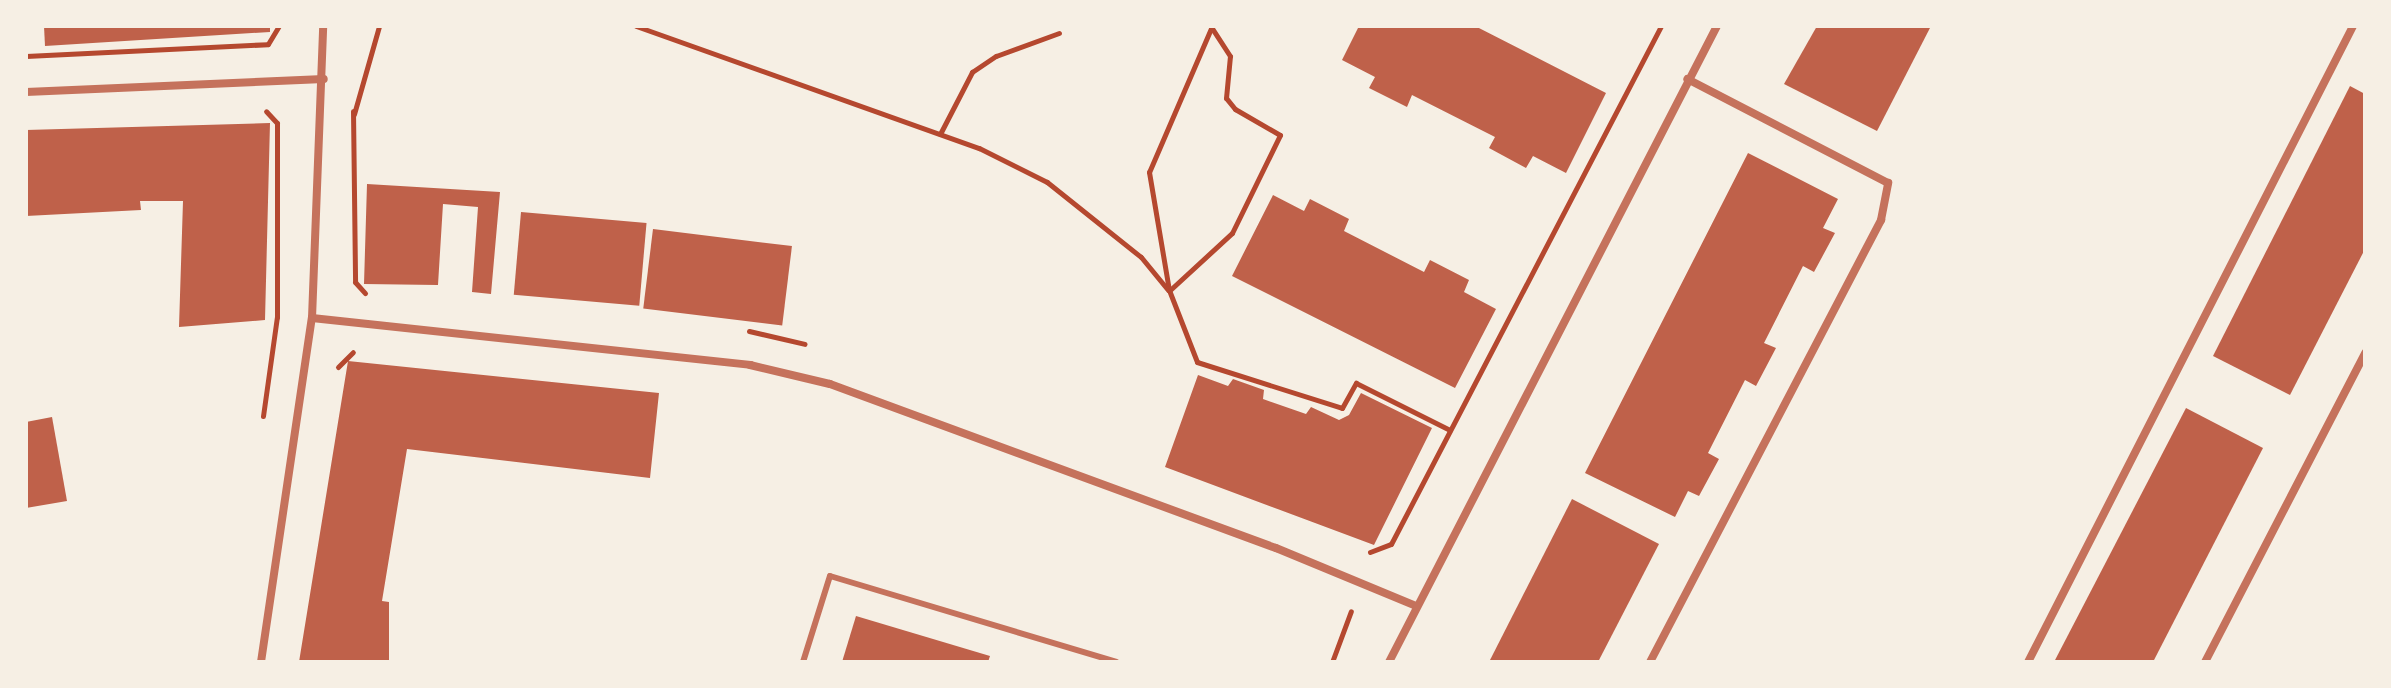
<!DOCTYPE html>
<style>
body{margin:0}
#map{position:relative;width:2391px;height:688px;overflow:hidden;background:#f6efe4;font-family:"Source Serif 4",serif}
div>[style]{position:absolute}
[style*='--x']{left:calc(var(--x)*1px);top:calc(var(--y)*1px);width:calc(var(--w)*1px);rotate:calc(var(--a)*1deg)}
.building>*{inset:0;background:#bf614a;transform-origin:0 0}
.path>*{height:5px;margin:-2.5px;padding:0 2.5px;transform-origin:2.5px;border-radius:2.5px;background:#b5482f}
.service>*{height:6px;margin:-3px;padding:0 3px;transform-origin:3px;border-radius:3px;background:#c5725c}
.minor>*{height:8px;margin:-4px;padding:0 4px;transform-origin:4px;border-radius:4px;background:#c5725c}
span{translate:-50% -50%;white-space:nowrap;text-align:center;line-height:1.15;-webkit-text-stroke:7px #f6efe4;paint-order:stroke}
.frame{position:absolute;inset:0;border:28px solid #f6efe4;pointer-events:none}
</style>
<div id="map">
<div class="building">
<div style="clip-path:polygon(44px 26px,270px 26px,270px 32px,45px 46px)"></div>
<div style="clip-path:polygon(1359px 26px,1475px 26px,1606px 93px,1566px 173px,1533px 156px,1526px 168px,1489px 148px,1495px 137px,1412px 95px,1407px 107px,1369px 88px,1375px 77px,1342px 60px)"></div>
<div style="clip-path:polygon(1817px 26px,1931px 26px,1877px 131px,1784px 84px)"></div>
<div style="clip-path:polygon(2350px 86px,2365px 94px,2365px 249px,2290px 395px,2213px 356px)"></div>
<div style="clip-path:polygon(270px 123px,265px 320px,179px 327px,183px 201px,140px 201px,141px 210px,26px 216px,26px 130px)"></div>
<div style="clip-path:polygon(1748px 153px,1838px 199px,1823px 228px,1835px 233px,1814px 272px,1803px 266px,1764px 343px,1776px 348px,1756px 386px,1745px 380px,1708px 453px,1719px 459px,1699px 496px,1688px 491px,1675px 517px,1585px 473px)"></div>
<div style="clip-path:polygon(367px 184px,500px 192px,491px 294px,472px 292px,478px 207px,443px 204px,438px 285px,364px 284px)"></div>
<div style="clip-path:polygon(1273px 195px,1304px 211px,1310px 199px,1349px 219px,1344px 231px,1424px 272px,1430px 260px,1469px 280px,1464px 292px,1496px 309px,1455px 388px,1232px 276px)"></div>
<div style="left:521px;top:212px;width:126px;height:83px;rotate:5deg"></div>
<div style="left:653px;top:229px;width:140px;height:80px;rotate:7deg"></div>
<div style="clip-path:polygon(348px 361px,659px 393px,650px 478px,407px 449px,382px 601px,389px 602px,389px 662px,299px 662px)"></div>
<div style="clip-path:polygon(1198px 375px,1228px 386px,1233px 379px,1264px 390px,1263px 399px,1306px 414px,1311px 407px,1339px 420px,1349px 415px,1361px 393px,1432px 428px,1374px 545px,1165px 467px)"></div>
<div style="clip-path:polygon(2186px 408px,2263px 448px,2153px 662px,2054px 662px)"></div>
<div style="clip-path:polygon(52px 417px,67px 501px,26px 508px,26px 422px)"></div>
<div style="clip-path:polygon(1572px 499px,1659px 544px,1598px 662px,1489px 662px)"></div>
<div style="clip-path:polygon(856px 616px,990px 656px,988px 662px,842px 662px)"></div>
</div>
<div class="path">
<div style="--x:636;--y:26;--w:364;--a:19.6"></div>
<div style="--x:979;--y:148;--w:76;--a:26.6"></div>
<div style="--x:1047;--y:182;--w:120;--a:38.6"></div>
<div style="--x:1141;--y:257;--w:43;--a:50.7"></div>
<div style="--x:1212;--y:26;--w:159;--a:113.3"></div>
<div style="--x:1149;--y:172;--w:120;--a:80.4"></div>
<div style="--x:1169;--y:290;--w:77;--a:68.7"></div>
<div style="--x:1197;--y:362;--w:152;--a:17.6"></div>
<div style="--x:1342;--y:408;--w:29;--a:-61"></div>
<div style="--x:1356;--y:383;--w:105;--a:26.6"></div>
<div style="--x:26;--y:56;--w:242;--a:-2.8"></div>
<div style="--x:268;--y:44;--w:21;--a:-59"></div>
<div style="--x:353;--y:111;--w:171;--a:89.3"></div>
<div style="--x:355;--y:282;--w:15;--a:48"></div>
<div style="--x:354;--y:114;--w:91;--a:-74.1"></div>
<div style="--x:940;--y:134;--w:70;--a:-62.7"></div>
<div style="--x:972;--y:72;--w:29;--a:-34"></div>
<div style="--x:996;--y:56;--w:67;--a:-20.1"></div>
<div style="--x:1170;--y:290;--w:84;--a:-42.6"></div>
<div style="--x:1232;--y:233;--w:109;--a:-63.9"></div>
<div style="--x:1280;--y:135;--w:52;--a:-150"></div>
<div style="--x:1235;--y:109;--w:14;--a:-129"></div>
<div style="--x:1226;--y:98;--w:42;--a:-84.6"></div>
<div style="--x:1230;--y:56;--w:35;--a:-123"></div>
<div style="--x:749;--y:331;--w:57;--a:13.1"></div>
<div style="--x:338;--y:367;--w:21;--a:-45"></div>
<div style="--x:263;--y:416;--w:100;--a:-82"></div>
<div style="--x:277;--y:317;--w:194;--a:-90"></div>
<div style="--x:277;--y:123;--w:16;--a:-133"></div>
<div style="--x:1370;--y:552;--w:22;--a:-21"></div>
<div style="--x:1391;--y:544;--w:584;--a:-62.47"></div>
<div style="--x:1332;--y:662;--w:54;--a:-69.6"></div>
</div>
<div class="service">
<div style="--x:803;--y:662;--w:90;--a:-72.6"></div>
<div style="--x:830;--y:576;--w:299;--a:16.7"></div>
</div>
<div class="minor">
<div style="--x:26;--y:92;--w:298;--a:-2.5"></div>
<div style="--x:312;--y:318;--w:441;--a:6.1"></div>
<div style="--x:750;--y:365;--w:82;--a:13.4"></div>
<div style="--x:830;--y:384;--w:475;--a:20.2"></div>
<div style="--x:1276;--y:548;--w:152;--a:22.5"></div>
<div style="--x:261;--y:662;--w:348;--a:-81.6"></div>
<div style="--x:312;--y:318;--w:292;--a:-87.8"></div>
<div style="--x:1389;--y:662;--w:716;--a:-62.72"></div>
<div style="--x:1650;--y:662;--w:499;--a:-62.4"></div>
<div style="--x:1881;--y:220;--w:38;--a:-79"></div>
<div style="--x:1888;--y:183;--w:226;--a:-152.6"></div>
<div style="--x:2028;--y:662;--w:714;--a:-62.93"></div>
<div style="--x:2205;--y:662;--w:348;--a:-62.6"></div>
</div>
<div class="frame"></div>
</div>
